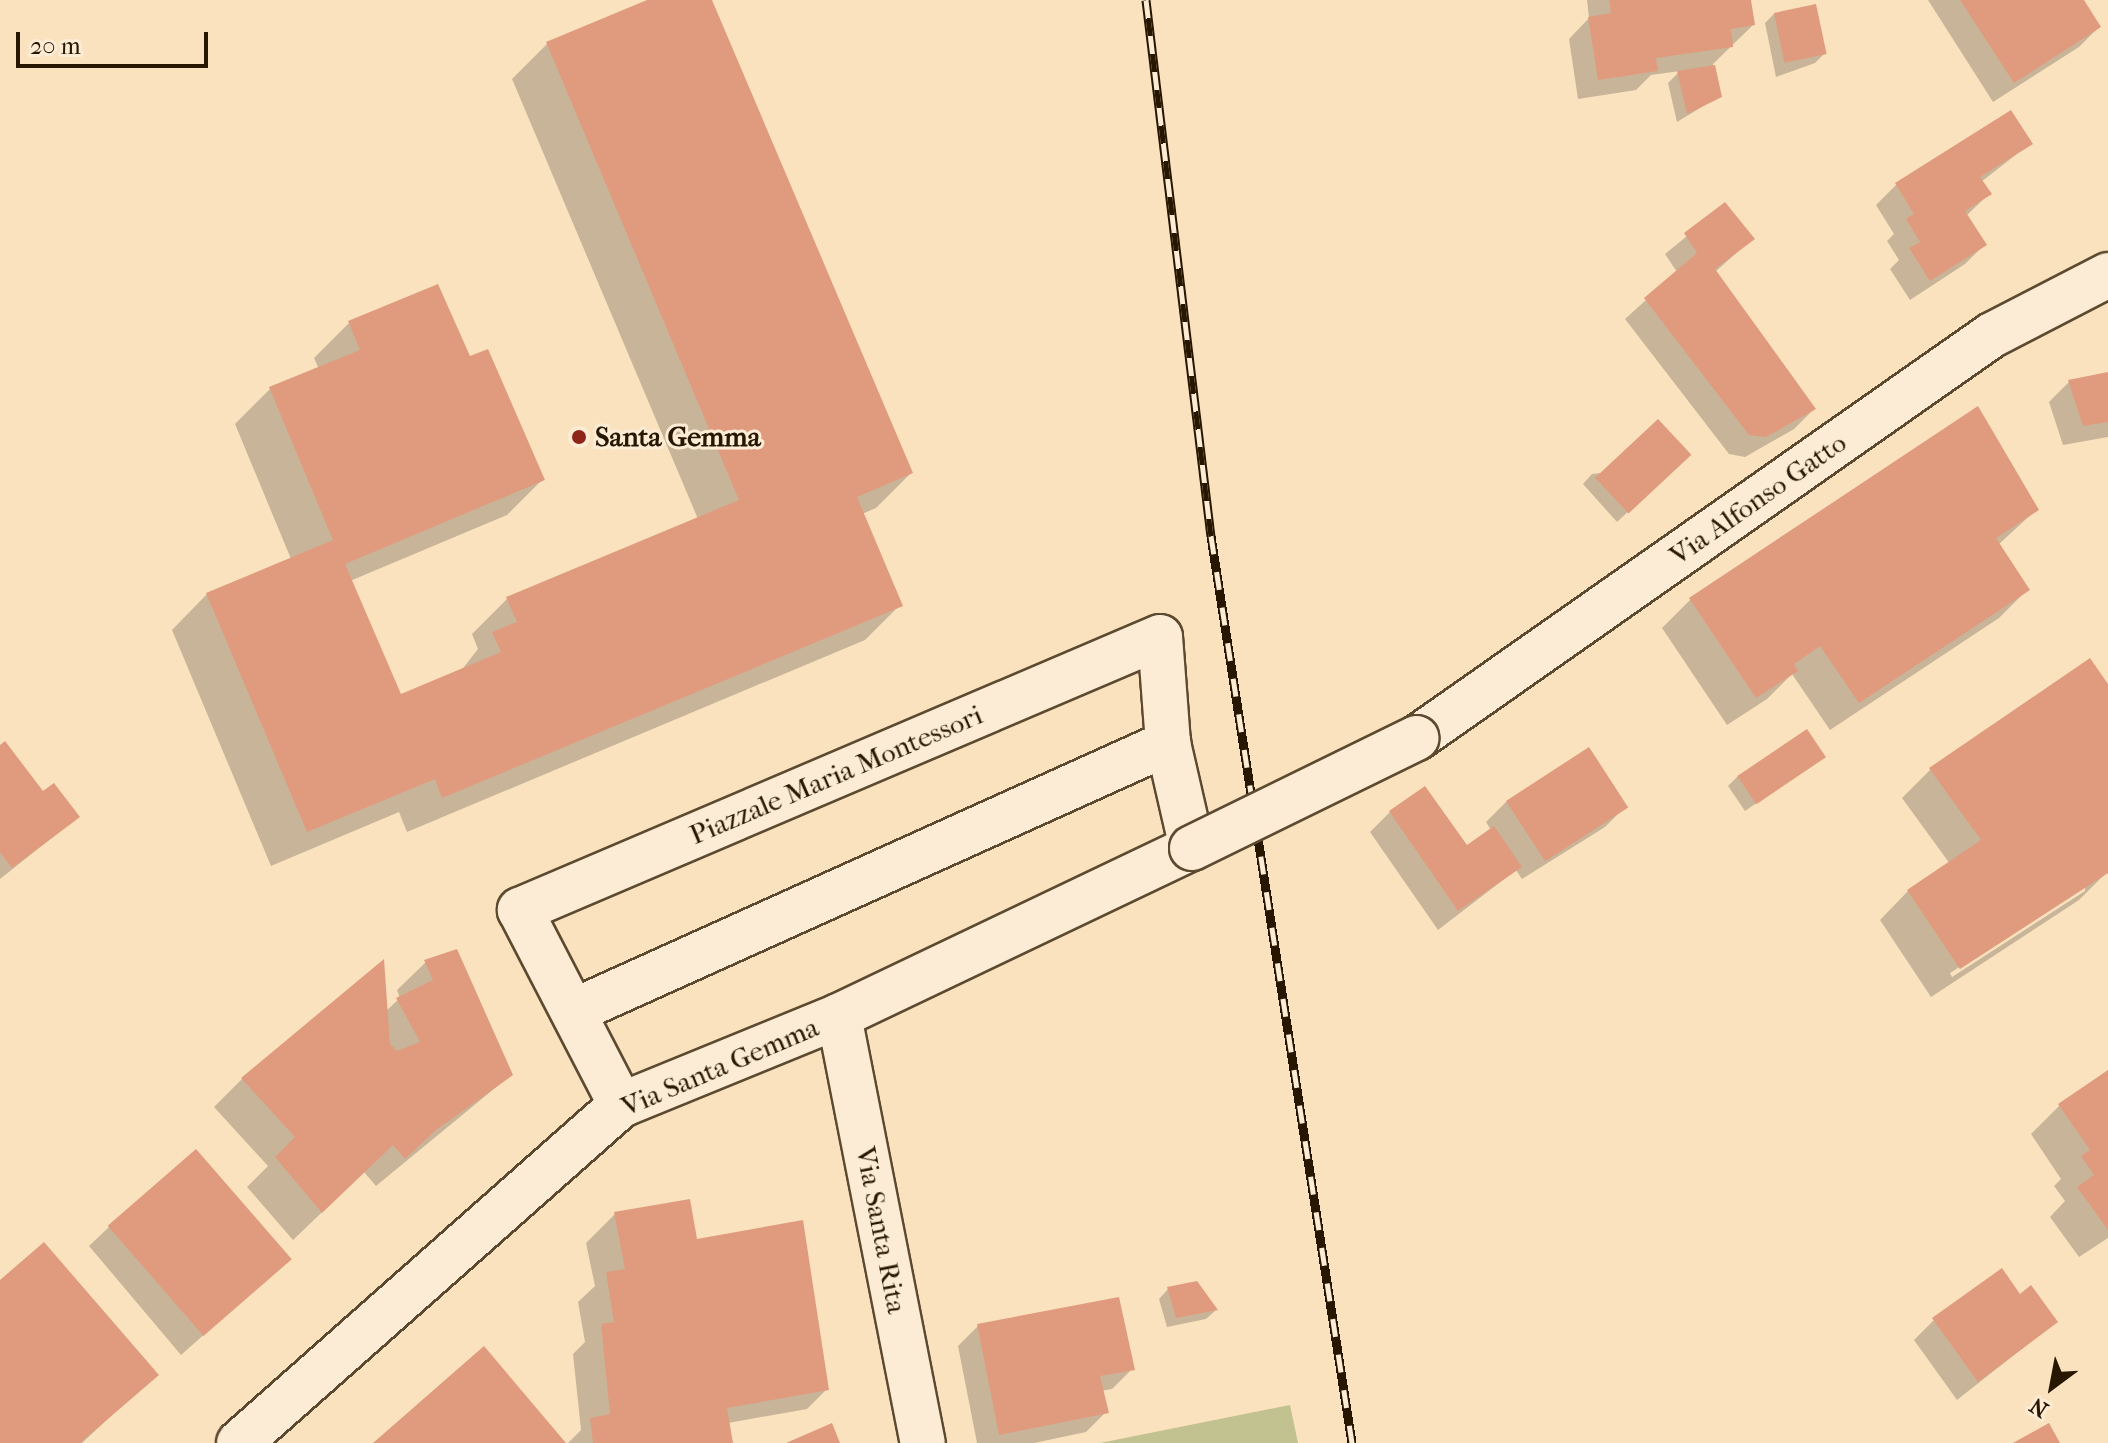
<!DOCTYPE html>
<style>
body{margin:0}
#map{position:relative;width:2108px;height:1443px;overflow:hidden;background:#fae2be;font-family:"IM FELL French Canon",serif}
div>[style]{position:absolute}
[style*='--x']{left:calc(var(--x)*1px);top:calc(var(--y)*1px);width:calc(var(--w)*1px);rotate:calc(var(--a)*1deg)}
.green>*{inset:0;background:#c1c28f}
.shadow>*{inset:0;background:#0003}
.building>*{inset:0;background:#e09b7f;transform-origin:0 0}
.roads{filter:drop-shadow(2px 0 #5c4a30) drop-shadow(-2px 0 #5c4a30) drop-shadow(0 2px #5c4a30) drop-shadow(0 -2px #5c4a30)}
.street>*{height:44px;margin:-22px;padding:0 22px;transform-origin:22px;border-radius:22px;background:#fcecd5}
.rail>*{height:9px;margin-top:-4.5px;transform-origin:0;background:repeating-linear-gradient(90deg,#fcecd5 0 18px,#271700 0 36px);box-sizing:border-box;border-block:2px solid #271700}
.bridges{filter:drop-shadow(2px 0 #5c4a30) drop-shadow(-2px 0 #5c4a30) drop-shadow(0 2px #5c4a30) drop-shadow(0 -2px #5c4a30)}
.street-bridge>*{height:44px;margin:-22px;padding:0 22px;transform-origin:22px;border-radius:22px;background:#fcecd5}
.dots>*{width:22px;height:22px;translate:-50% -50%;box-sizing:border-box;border:4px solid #fcecd5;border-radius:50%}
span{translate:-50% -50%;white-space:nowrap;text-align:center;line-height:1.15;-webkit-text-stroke:6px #fcecd5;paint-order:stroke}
.poi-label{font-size:28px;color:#271700;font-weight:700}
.left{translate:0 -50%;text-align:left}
.street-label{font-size:28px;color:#271700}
.north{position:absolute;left:2012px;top:1347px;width:80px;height:80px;-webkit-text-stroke:6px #fcecd5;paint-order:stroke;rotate:212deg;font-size:22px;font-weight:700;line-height:32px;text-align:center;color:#271700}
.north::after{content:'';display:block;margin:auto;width:28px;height:36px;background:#271700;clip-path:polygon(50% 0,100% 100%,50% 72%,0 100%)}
.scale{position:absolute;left:16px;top:32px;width:192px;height:36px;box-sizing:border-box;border:4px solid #271700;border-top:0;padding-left:10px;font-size:24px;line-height:28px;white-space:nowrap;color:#271700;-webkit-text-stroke:6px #fcecd5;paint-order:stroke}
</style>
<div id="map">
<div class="green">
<div style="clip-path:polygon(1290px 1405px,1298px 1443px,1100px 1443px)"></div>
</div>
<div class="shadow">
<div style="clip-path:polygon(652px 0,710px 0,911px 473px,876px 508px,862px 514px,900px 605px,865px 640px,407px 832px,399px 812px,271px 866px,172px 630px,207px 594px,291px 559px,235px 424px,270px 389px,319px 369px,314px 358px,349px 323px,469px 359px,542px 480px,507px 515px,350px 581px,400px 697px,460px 672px,478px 649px,472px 634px,507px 599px,698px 519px,512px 79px,547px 44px)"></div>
<div style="clip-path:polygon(1587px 0,1749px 0,1753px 25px,1713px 64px,1720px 96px,1677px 122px,1668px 83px,1680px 71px,1651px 75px,1636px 90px,1578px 99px,1569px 39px,1589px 18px)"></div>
<div style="clip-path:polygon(1928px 0,2082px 0,2099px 27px,2079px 47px,1993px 102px)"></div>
<div style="clip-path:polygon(1775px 13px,1825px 53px,1815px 63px,1776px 77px,1765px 23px)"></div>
<div style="clip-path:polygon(2031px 143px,1981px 182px,1989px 194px,1966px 216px,1985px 244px,1965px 264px,1910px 300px,1890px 269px,1899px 260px,1887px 241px,1894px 234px,1876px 205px,1896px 185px)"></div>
<div style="clip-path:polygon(1725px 205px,1752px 239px,1715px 272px,1814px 409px,1794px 429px,1745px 457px,1729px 454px,1625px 319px,1677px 272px,1665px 254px)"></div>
<div style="clip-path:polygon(2108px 374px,2108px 437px,2063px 445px,2049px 402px,2069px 382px)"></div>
<div style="clip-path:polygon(1977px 408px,2037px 509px,1998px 545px,2028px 589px,1999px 618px,1830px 730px,1792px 674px,1767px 699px,1727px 725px,1662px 628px,1690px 600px)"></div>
<div style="clip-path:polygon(1679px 464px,1617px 522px,1583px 484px,1592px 474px)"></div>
<div style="clip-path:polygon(evenodd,2108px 688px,2108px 871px,2079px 900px,1931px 997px,1880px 920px,1908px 891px,1950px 864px,1902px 798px,1931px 769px,2108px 688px,2085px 886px,2085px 891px,1952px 977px,1950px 973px,2085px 886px)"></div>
<div style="clip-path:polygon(0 748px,43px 794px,78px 817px,0 879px)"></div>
<div style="clip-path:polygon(1823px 757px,1745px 811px,1728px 786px,1738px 776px)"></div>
<div style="clip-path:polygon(1506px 802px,1625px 807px,1605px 827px,1522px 879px,1516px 870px,1438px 930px,1370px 832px,1390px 812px,1466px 847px,1491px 830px,1486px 822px)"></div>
<div style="clip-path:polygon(426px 962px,511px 1075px,376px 1186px,364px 1172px,293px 1240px,247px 1187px,268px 1166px,214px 1107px,242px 1079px,386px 1011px,400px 998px,397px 990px)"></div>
<div style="clip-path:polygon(2108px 1073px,2108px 1238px,2079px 1257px,2050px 1217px,2065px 1201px,2054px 1186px,2061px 1179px,2031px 1134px,2059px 1106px)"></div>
<div style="clip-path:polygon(615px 1214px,695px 1243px,827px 1389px,807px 1409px,728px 1423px,731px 1443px,568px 1443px,581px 1430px,573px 1354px,585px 1342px,578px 1302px,595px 1286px,586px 1243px)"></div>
<div style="clip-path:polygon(109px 1227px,288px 1260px,181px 1355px,89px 1246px)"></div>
<div style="clip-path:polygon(0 1283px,156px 1374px,82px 1443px,0 1443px)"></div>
<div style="clip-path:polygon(1168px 1289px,1216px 1310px,1206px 1319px,1167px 1327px,1159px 1299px)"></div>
<div style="clip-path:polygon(2020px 1296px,2056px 1322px,1957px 1400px,1914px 1340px,1934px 1320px)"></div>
<div style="clip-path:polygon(978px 1326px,1132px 1369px,1112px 1389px,1101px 1391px,1106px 1412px,1086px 1432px,1034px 1443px,977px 1443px,958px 1346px)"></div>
</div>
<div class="building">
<div style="clip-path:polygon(647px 0,712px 0,913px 473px,857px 497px,903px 606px,442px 798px,435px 779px,307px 832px,206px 593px,333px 540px,269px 387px,360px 350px,348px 321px,438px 284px,470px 356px,488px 349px,545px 480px,345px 564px,401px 694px,501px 652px,492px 632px,517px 622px,506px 597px,739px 500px,546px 42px)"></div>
<div style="clip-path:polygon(1609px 0,1751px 0,1755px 25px,1731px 29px,1733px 47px,1656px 58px,1658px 71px,1598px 80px,1588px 17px,1611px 13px)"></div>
<div style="clip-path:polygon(1960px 0,2084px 0,2101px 27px,2014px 83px)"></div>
<div style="left:1816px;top:4px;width:51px;height:43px;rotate:78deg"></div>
<div style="clip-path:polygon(1715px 65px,1722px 97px,1687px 114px,1677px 71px)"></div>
<div style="clip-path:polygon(2011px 110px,2033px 144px,1980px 177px,1992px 194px,1965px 211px,1987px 245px,1930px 281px,1909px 248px,1920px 242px,1906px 219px,1914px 214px,1895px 183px)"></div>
<div style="clip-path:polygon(1725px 202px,1755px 239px,1715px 269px,1816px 409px,1766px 437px,1749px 435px,1644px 298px,1697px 253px,1684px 233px)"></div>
<div style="clip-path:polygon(2108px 372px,2108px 422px,2083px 426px,2068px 380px)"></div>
<div style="clip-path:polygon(1978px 406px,2039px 510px,1996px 538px,2030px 590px,1859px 703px,1820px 646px,1794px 664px,1798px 671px,1756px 698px,1689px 598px)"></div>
<div style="left:1658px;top:419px;width:49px;height:86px;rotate:47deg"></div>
<div style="clip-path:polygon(2090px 658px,2108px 684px,2108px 873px,1960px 969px,1907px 890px,1981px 840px,1929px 768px)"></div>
<div style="left:1807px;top:729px;width:34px;height:84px;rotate:56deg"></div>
<div style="clip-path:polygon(5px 741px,43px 791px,54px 783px,80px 817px,12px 868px,0 852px,0 745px)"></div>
<div style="left:1589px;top:747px;width:72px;height:99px;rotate:57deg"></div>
<div style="clip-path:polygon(1425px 786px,1467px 845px,1494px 826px,1522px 867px,1458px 911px,1389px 811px)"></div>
<div style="clip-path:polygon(457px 949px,513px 1075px,436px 1130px,405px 1159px,393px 1145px,322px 1213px,275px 1157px,295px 1137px,241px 1078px,384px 959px,390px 1044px,397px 1051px,420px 1042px,396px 998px,433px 980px,424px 960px)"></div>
<div style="clip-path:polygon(2108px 1070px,2108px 1230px,2077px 1187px,2094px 1175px,2081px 1156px,2090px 1150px,2058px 1104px)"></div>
<div style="left:196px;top:1149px;width:146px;height:117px;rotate:49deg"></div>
<div style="clip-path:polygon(690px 1199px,697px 1239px,803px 1220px,829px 1390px,727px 1408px,733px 1443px,593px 1443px,590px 1418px,610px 1414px,601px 1324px,614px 1322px,606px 1272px,625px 1269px,614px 1212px)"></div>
<div style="clip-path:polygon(44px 1242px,159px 1375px,80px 1443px,0 1443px,0 1280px)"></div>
<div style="clip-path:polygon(2002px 1268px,2020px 1294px,2031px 1285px,2058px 1322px,1978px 1382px,1932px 1318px)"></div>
<div style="clip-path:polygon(1197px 1281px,1218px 1310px,1176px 1318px,1167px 1287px)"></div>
<div style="clip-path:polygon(1119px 1297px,1135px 1370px,1100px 1376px,1109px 1413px,999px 1435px,977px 1324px)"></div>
<div style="clip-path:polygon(484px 1346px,566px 1443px,373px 1443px)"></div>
<div style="clip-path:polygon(832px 1423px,840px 1443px,786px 1443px)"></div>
<div style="clip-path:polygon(2049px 1423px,2060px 1443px,2013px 1443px)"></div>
</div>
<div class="roads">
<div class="street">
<div style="--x:1417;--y:738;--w:702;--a:-35.03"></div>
<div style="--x:1992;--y:335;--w:131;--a:-27.3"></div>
<div style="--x:574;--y:1011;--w:652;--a:-24.28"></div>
<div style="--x:839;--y:1016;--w:435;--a:78.9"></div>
<div style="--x:239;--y:1443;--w:510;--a:-41.5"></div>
<div style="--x:621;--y:1105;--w:235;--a:-22.2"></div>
<div style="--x:839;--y:1016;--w:391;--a:-25.5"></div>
<div style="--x:1192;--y:848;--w:108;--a:-102.9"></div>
<div style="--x:1168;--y:743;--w:106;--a:-94.3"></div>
<div style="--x:1160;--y:637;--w:696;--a:156.9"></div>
<div style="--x:520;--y:910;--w:220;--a:62.6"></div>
</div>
</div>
<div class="rail">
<div style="--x:1146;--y:0;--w:540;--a:83.09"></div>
<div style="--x:1211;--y:536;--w:918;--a:81.16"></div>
</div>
<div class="bridges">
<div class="street-bridge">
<div style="--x:1192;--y:848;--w:250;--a:-26.1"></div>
</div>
</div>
<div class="dots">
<div style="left:579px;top:437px;background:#8f2418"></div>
</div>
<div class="poi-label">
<span class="left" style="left:595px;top:437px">Santa Gemma</span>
</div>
<div class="street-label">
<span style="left:1758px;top:499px;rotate:-35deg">Via Alfonso Gatto</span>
<span style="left:836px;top:775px;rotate:-23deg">Piazzale Maria Montessori</span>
<span style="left:720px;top:1067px;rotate:-23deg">Via Santa Gemma</span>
<span style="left:881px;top:1230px;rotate:79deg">Via Santa Rita</span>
</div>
<div class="north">N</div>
<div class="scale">20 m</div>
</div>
